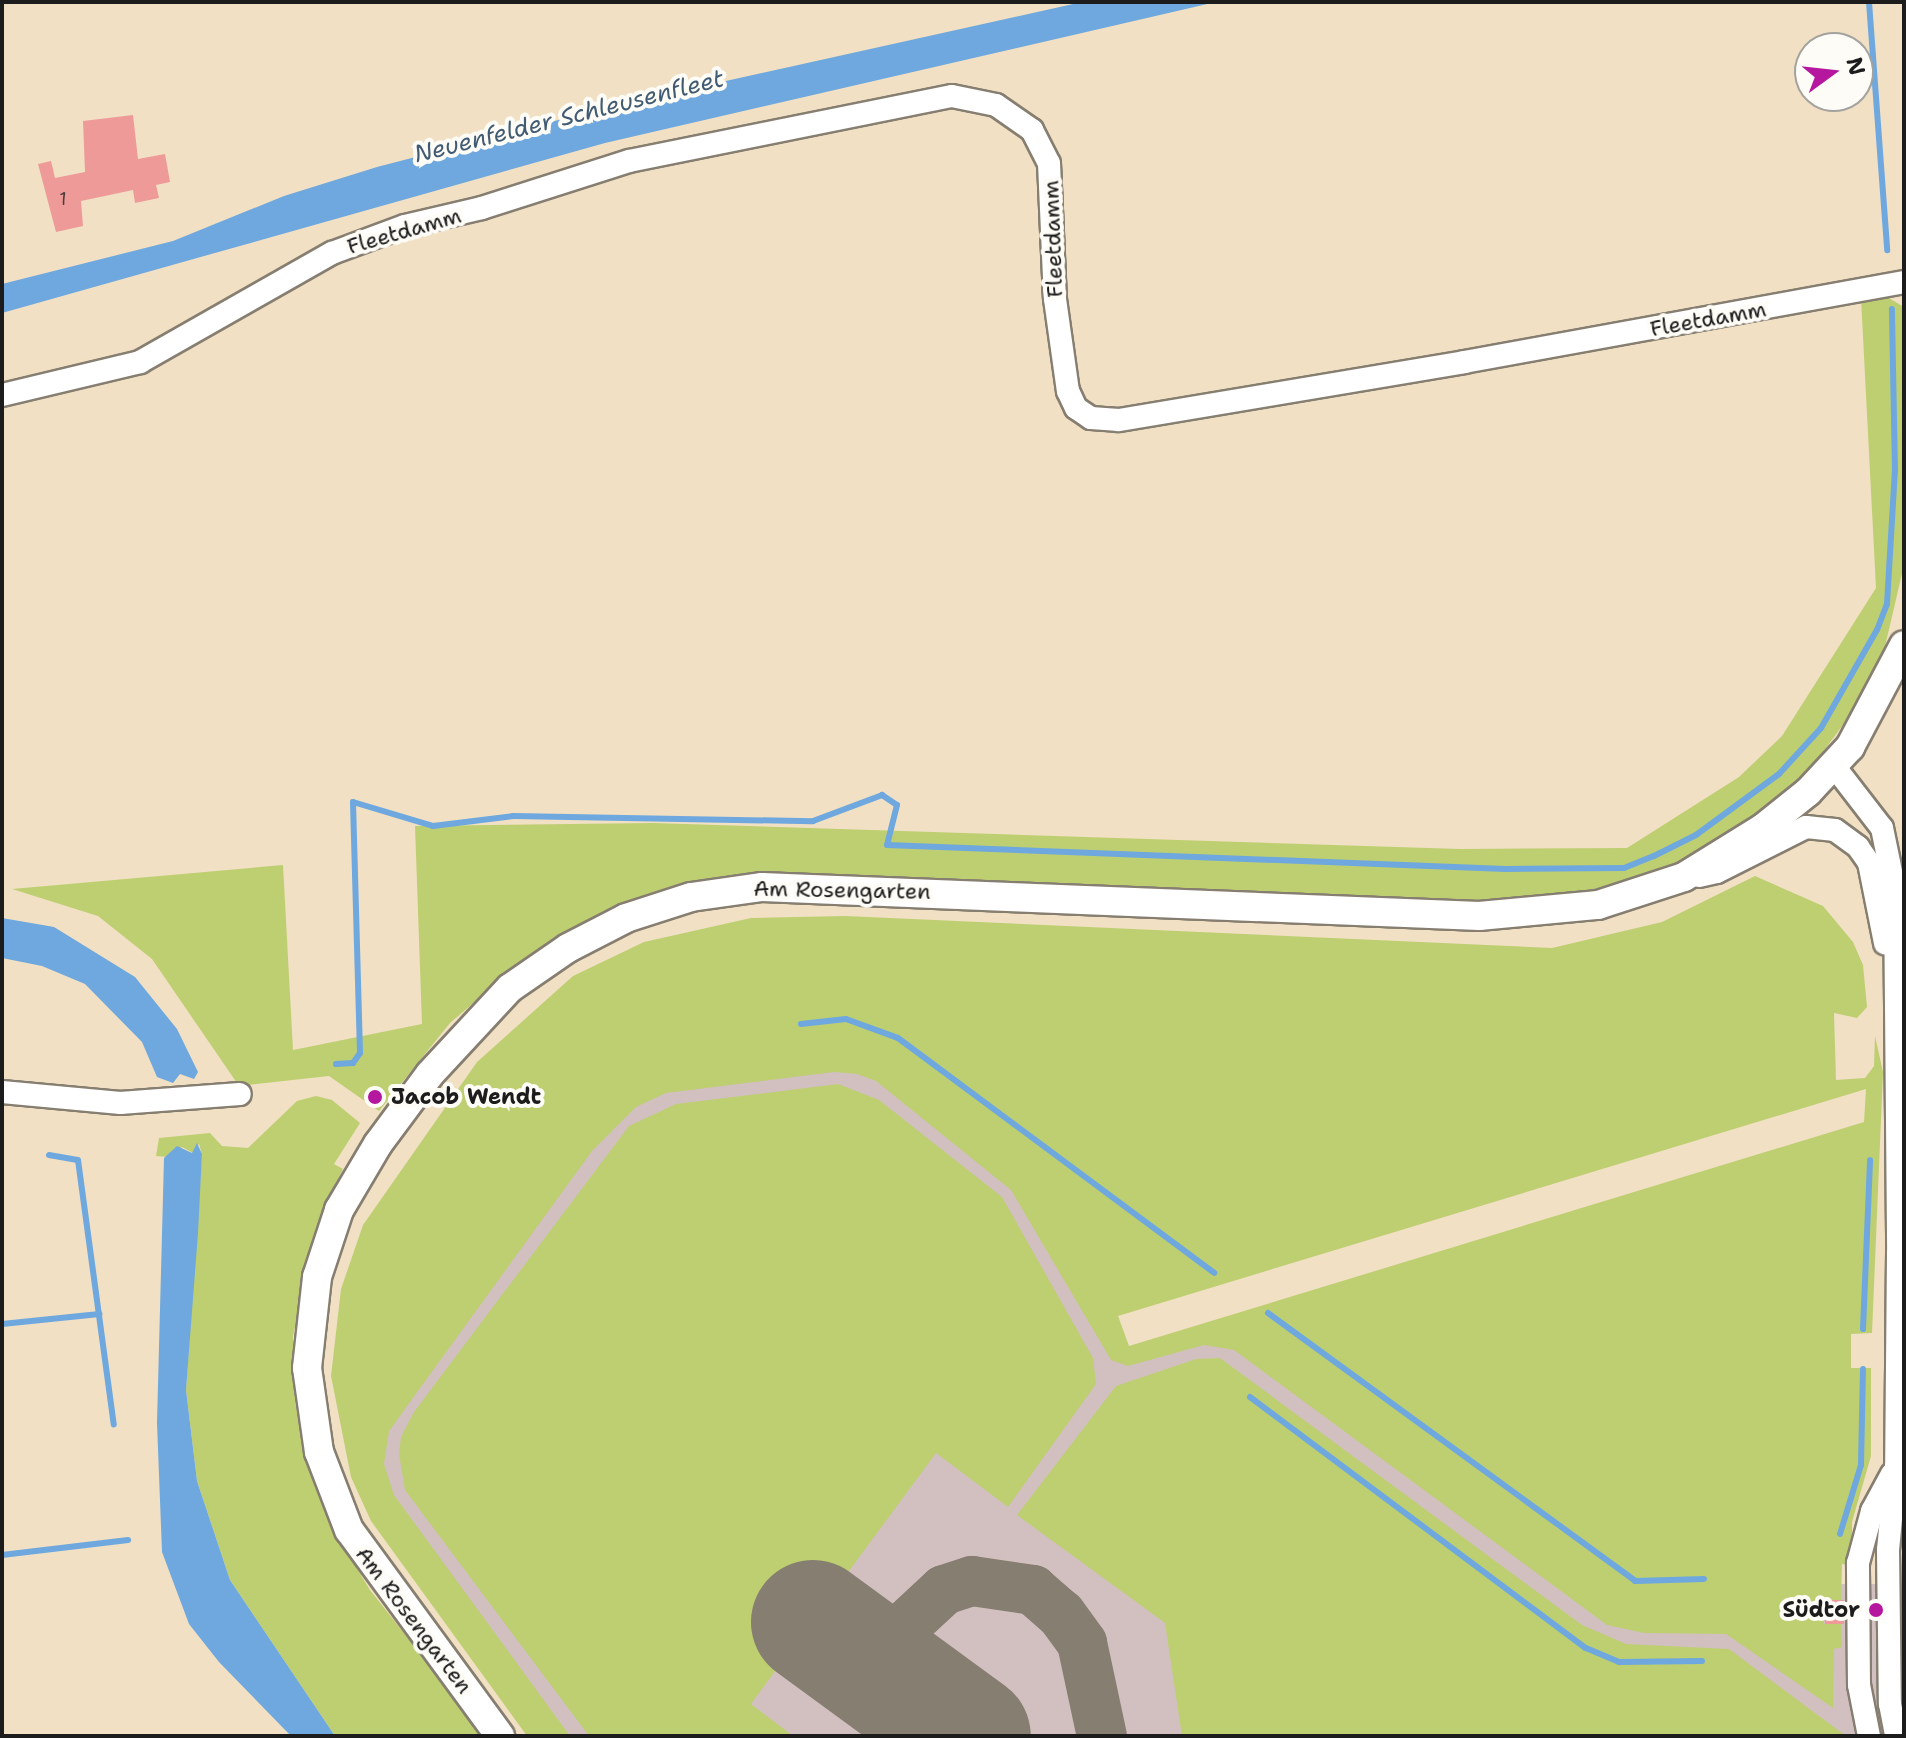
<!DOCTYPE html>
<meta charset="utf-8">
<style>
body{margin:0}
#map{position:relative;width:1906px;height:1738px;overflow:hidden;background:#f1e0c3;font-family:"Shantell Sans",sans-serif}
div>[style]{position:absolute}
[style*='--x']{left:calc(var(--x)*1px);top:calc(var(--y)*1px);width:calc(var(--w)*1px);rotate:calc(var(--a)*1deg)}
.industrial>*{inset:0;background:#d2bfbf}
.green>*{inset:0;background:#becf72}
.water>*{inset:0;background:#6ea8de}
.stream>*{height:6px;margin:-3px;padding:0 3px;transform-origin:3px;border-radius:3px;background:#6ea8de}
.taxiway>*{height:50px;margin:-25px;padding:0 25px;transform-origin:25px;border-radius:25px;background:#867e70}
.runway>*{height:124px;margin:-62px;padding:0 62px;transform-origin:62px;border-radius:62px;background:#867e70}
.building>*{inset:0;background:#ee9a98;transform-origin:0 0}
.roads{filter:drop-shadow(2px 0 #867e70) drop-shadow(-2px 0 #867e70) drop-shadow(0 2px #867e70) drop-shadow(0 -2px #867e70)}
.minor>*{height:22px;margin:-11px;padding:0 11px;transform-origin:11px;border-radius:11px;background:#fff}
.major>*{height:28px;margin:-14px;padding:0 14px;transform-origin:14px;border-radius:14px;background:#fff}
.dots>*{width:22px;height:22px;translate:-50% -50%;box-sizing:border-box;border:4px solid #fdfcf7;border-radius:50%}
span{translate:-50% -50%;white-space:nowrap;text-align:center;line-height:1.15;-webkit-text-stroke:8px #fdfcf7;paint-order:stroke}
.number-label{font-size:18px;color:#503c3b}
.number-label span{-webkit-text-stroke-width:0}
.street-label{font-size:22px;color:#1c1c1c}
.poi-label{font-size:22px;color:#1c1c1c;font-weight:700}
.left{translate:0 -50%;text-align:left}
.right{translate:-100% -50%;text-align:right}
.water-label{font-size:24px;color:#415b73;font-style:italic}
.frame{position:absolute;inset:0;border:4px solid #1c1c1c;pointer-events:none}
.north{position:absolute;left:1794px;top:32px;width:80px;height:80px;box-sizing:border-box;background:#fdfcf7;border:2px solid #a3a29f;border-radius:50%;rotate:75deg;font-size:22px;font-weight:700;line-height:32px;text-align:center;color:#1c1c1c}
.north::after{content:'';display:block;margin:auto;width:28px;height:36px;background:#b5179e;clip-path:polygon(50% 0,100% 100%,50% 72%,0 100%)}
</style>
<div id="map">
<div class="industrial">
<div style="clip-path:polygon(851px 1060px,1019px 1174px,1118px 1354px,1225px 1327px,1812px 1584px,1904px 1584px,1904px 1736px,550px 1736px,402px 1537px,371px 1432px,621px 1099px)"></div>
</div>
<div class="green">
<div style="clip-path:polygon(1884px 295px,1904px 307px,1904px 565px,1883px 655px,1866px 694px,1802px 780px,1704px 851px,1621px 888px,1513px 904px,793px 875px,565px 935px,526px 958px,450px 1023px,379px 1111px,329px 1076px,239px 1086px,152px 959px,98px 916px,12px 889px,283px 865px,293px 1050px,422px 1024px,415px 826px,653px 823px,1460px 849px,1627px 848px,1739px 777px,1782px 736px,1876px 588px,1861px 298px)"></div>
<div style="clip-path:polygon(evenodd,1755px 876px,1823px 906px,1853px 942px,1863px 965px,1867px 1007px,1857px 1018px,1834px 1013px,1836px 1080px,1865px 1078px,1874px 1066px,1875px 1036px,1883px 1072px,1872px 1333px,1851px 1334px,1851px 1368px,1871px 1368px,1871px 1456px,1852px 1522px,1852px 1565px,1842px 1564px,1841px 1600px,1825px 1601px,1824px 1624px,1841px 1624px,1842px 1647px,1834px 1649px,1833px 1708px,1726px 1634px,1644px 1633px,1607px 1625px,1234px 1350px,1204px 1345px,1128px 1366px,1111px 1360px,1011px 1190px,876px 1081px,857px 1074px,834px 1072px,666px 1093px,636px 1107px,592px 1151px,389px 1431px,384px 1464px,394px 1495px,570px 1736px,527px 1736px,371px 1521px,351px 1477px,331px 1376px,341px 1289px,363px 1225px,477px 1062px,573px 976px,644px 942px,751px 918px,845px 916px,1552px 948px,1662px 922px,1755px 876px,1866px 1089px,1864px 1122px,1129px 1346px,1118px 1316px,1866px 1089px)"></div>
<div style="clip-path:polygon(838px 1084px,879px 1100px,1002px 1197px,1093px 1358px,1096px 1384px,1008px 1507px,936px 1453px,751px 1704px,793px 1736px,589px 1736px,405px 1490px,399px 1454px,401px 1437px,414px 1412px,629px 1126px,676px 1104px)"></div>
<div style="clip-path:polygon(316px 1096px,332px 1100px,360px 1123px,334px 1164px,343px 1169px,321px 1213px,293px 1336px,295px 1401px,307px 1465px,331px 1526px,370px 1590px,485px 1736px,335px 1736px,230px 1580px,197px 1481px,186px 1390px,202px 1154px,199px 1144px,193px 1153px,182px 1147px,170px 1157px,156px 1156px,159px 1138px,210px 1133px,222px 1146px,248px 1148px,297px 1101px)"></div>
<div style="clip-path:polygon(1220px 1358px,1582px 1625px,1626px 1644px,1729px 1649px,1846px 1736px,1182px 1736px,1165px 1623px,1017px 1515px,1116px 1386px,1196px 1359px)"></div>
</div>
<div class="water">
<div style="clip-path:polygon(1082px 2px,1216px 2px,605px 143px,2px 313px,2px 284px,173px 241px,284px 196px,377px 167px,609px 107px)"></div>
<div style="clip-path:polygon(2px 918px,54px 927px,135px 977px,177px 1029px,198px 1072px,194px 1079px,180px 1074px,173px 1083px,157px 1077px,142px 1042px,85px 984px,42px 966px,2px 958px)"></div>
<div style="clip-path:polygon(197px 1143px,202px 1154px,198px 1233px,186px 1390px,197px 1481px,230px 1580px,335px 1736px,291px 1736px,219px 1662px,189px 1624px,162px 1552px,157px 1423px,164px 1158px,177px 1146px,192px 1153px)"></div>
</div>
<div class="stream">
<div style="--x:1869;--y:2;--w:249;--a:85.8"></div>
<div style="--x:801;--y:1024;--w:45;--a:-6.3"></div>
<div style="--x:846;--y:1019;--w:55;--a:20.1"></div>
<div style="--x:898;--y:1038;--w:394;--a:36.6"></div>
<div style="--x:336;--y:1064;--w:17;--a:-3"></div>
<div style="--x:353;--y:1063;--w:12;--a:-55"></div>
<div style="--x:360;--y:1053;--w:251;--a:-91.6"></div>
<div style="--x:353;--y:802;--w:84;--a:16.7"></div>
<div style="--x:433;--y:826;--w:81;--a:-7.1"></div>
<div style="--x:513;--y:816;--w:300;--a:1"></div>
<div style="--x:813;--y:821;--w:74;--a:-20.6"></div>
<div style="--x:882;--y:795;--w:18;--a:34"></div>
<div style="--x:897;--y:805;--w:41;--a:104"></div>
<div style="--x:887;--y:845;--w:619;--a:2.22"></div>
<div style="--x:1506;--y:869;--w:118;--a:-0.5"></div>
<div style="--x:1624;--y:868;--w:32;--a:-22"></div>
<div style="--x:1654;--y:856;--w:47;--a:-26.6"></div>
<div style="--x:1696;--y:835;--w:103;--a:-36.3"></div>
<div style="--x:1779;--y:774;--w:62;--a:-47.6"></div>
<div style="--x:1821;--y:728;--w:113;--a:-60.3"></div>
<div style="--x:1877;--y:630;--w:28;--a:-69"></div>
<div style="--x:1887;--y:604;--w:133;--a:-86.6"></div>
<div style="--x:1895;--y:471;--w:162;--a:-91.1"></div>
<div style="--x:49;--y:1155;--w:29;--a:10"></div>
<div style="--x:78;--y:1160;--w:267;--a:82.3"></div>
<div style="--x:1268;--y:1313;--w:454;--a:36.1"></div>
<div style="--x:1635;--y:1581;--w:69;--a:-1.7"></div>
<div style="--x:2;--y:1324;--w:98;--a:-5.9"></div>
<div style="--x:1863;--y:1329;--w:169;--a:-87.6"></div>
<div style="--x:1250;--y:1397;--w:419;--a:36.8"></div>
<div style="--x:1586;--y:1648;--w:36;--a:23"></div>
<div style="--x:1619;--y:1662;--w:83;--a:-0.7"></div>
<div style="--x:1840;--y:1534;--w:72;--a:-73.1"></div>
<div style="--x:1861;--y:1465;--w:96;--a:-88.8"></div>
<div style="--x:2;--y:1555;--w:127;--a:-6.8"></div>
</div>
<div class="taxiway">
<div style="--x:908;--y:1736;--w:59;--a:-106.6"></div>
<div style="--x:891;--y:1679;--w:52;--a:-76.8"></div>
<div style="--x:903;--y:1628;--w:56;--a:-42.8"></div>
<div style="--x:944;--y:1590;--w:29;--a:-18"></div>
<div style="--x:972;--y:1581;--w:62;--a:8.4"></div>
<div style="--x:1033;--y:1590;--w:37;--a:41"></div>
<div style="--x:1061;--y:1614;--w:36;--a:54"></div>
<div style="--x:1082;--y:1643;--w:95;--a:77.9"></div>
</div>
<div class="runway">
<div style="--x:813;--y:1622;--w:193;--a:36.2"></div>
</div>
<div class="building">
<div style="clip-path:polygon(133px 115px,138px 159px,165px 154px,170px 182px,156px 185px,159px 198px,135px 203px,133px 190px,81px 201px,83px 226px,56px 232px,38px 164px,51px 161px,55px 178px,85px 172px,83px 121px)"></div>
<div style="left:1825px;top:1600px;width:19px;height:24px"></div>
</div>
<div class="roads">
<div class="minor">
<div style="--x:2;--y:395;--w:142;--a:-13.4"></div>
<div style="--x:140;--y:362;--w:221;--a:-29.6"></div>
<div style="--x:332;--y:253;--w:78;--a:-20.3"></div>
<div style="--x:405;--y:226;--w:79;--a:-13.2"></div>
<div style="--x:482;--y:208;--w:154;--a:-17.7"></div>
<div style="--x:629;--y:161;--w:329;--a:-11.4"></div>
<div style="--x:952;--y:96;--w:45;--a:11.6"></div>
<div style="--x:996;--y:105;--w:44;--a:34.8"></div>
<div style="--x:1032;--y:130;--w:37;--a:63"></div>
<div style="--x:1049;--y:163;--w:136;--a:87.5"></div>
<div style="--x:1055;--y:299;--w:93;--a:82"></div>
<div style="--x:1068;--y:391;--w:19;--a:65"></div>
<div style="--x:1076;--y:408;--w:18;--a:34"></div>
<div style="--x:1091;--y:418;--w:28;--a:4"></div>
<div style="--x:1119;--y:420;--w:350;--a:-9.5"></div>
<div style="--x:1464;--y:362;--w:447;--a:-10.3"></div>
<div style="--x:1834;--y:766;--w:78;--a:52.3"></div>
<div style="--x:1882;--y:828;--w:64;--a:78.3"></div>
<div style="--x:1895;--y:891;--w:362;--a:89.5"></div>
<div style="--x:1898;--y:1253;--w:214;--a:90.5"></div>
<div style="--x:1896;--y:1467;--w:83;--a:95.5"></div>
<div style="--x:1888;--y:1550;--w:154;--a:89.3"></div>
<div style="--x:1890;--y:1704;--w:33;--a:79"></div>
<div style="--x:1699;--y:876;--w:18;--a:-13"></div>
<div style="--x:1717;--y:872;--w:100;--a:-26.8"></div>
<div style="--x:1806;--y:827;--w:29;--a:6"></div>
<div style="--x:1835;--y:830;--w:29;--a:36"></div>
<div style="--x:1858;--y:847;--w:19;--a:55"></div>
<div style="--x:1869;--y:863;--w:82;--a:78.7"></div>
<div style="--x:2;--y:1092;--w:119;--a:5.3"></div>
<div style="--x:120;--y:1103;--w:120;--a:-4.3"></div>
<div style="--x:1869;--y:1736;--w:52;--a:-101.1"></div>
<div style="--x:1859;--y:1685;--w:122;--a:-90.5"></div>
<div style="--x:1858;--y:1563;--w:54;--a:-74.9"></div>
<div style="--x:1872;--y:1511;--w:42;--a:-61.6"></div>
</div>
<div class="major">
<div style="--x:500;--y:1736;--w:255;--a:-126.2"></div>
<div style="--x:349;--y:1530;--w:84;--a:-111"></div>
<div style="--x:319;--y:1452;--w:85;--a:-98.1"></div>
<div style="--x:307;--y:1368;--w:92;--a:-83.7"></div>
<div style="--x:317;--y:1277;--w:71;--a:-71.8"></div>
<div style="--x:339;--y:1210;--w:77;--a:-59.4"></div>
<div style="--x:378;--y:1144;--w:87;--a:-53.4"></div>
<div style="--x:430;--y:1074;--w:117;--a:-47.1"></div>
<div style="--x:510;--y:988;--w:70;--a:-34.6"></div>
<div style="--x:568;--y:948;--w:65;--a:-27.3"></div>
<div style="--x:626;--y:918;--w:68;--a:-17.9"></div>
<div style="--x:691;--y:897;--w:72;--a:-8"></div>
<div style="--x:762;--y:887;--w:718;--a:2.32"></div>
<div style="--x:1479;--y:916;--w:120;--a:-5.3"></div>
<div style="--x:1598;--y:905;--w:90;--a:-18"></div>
<div style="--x:1684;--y:877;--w:93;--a:-31.8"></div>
<div style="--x:1763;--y:828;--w:58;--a:-38.7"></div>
<div style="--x:1808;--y:792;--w:62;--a:-47"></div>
<div style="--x:1850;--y:747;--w:115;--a:-62.1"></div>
</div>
</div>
<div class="dots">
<div style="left:375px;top:1097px;background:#b5179e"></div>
<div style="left:1876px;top:1610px;background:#b5179e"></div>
</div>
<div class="number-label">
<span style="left:63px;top:199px">1</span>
</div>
<div class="street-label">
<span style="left:404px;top:231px;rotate:-16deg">Fleetdamm</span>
<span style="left:1053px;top:239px;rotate:-92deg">Fleetdamm</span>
<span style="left:1708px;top:319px;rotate:-10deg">Fleetdamm</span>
<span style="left:842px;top:890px;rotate:1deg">Am Rosengarten</span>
<span style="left:414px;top:1620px;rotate:53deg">Am Rosengarten</span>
</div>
<div class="poi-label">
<span class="left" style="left:391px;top:1097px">Jacob Wendt</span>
<span class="right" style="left:1860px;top:1610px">Südtor</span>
</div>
<div class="water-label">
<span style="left:569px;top:117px;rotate:-14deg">Neuenfelder Schleusenfleet</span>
</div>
<div class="frame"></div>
<div class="north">N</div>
</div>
